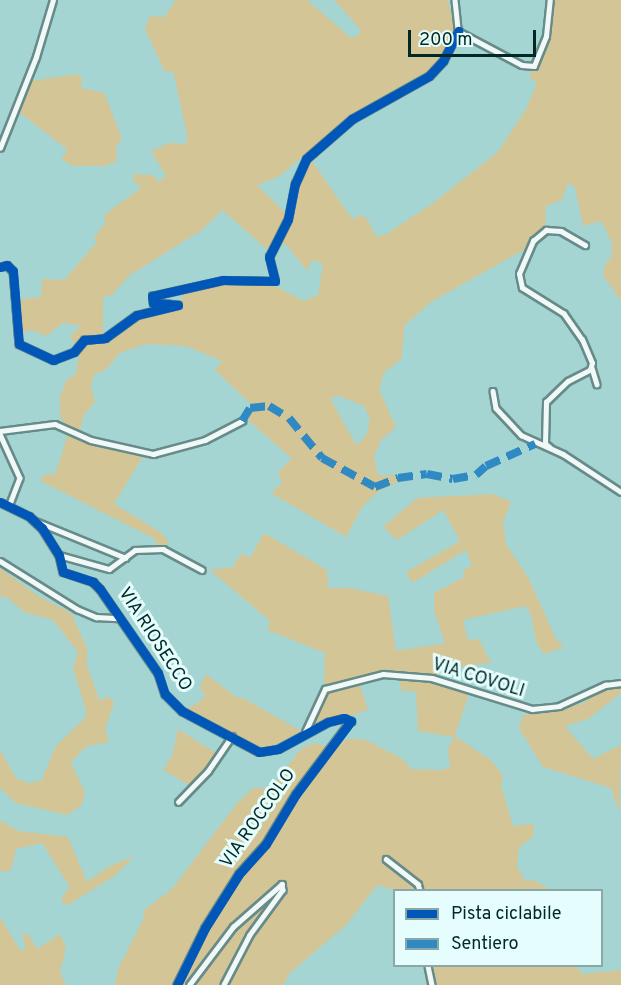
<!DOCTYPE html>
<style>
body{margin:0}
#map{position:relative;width:621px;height:985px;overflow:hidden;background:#a4d5d2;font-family:Overpass,sans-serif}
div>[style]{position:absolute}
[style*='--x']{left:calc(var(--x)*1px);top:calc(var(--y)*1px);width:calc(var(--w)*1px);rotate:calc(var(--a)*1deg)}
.green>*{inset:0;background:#d3c595}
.roads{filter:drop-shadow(2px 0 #678b89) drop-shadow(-2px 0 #678b89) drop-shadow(0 2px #678b89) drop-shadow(0 -2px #678b89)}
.minor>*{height:4.5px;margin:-2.25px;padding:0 2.25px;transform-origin:2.25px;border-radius:2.25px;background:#f1f9f8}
.quiet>*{height:8px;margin-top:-4px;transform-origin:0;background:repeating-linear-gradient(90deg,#2f89c2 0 15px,transparent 0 23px)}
.cycleway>*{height:9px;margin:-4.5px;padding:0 4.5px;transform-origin:4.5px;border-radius:4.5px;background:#0057b8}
span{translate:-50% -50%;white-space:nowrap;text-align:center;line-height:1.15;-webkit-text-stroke:6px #e5fdfc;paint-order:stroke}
.street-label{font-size:18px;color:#002827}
.legend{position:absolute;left:393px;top:889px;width:210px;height:78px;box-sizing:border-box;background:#e5fdfc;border:2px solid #89a8a7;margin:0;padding:8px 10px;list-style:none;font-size:18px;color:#002827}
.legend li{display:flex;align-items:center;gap:12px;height:30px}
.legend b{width:30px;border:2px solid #89a8a7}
.scale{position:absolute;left:408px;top:30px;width:128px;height:27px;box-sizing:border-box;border:3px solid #002827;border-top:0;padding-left:8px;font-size:18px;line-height:21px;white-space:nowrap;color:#002827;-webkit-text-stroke:4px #e5fdfc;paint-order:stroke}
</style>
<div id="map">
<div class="green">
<div style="clip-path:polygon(evenodd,173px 0,307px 0,351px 38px,360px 34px,360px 29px,334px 0,448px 0,455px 31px,461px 35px,443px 68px,424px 84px,356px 120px,317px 153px,314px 146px,280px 176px,257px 185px,292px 219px,299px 184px,311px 160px,353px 220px,358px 215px,367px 218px,375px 236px,385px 235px,433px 203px,498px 152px,526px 109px,537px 83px,531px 79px,530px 71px,546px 49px,555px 0,621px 0,621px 301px,603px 275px,605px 264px,611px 258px,612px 243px,606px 230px,601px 221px,583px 226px,575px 187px,568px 183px,562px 200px,546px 206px,545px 227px,527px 248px,431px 302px,404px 326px,402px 358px,384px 373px,379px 389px,396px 427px,381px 440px,374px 457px,378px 475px,411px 476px,379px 491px,362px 507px,346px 537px,271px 493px,282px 483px,278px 472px,292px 459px,246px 418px,253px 406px,215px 370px,222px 361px,186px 346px,146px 344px,120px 353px,105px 370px,94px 375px,91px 387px,95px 402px,83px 416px,80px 433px,93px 440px,146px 451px,114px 504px,157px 530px,168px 539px,167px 544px,157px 546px,155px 539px,39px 480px,48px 473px,55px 475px,68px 434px,60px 414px,60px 397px,65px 382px,76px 373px,80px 353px,70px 336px,81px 326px,63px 323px,46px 336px,32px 330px,15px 335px,17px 300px,41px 297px,42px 279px,64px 280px,97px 242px,94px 238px,105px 223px,105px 214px,141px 188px,133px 180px,134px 174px,153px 175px,159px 182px,166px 176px,151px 151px,169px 143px,184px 144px,188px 139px,173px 71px,165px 72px,145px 29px,150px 16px,164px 17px,175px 2px,173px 0,222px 210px,268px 250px,286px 244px,307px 271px,312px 260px,323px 264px,318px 295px,304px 301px,267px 282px,235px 280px,186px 286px,178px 308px,142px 315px,103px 335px,103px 297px,112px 295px,130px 275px,202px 230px,222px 210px,173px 0,340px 396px,364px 406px,370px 419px,366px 436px,356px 445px,330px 398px,340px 396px)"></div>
<div style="clip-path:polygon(77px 74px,82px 78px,81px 88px,104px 93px,122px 138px,116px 147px,117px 161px,105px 166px,72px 166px,61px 158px,68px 150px,19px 112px,31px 81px)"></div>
<div style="clip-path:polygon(493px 494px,511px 502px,503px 523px,506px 544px,529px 579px,556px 639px,564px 647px,544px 654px,536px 641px,531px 614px,525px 606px,463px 620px,468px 640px,479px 639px,491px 663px,441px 668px,437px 676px,471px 687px,455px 736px,492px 761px,503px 776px,501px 785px,513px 826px,534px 824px,533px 837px,519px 847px,517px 866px,525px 881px,533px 880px,551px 890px,395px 890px,377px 885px,347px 924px,290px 973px,283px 985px,115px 985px,118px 969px,143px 920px,144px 910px,172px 889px,238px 802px,253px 788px,270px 788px,302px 748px,316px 743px,332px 749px,347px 739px,364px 739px,403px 759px,411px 769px,443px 770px,450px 767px,448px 749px,454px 737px,418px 731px,416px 692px,401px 690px,399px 675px,358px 680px,368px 709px,306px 735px,300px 732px,268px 748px,251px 746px,184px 710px,198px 703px,206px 694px,199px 689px,206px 674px,236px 697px,243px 698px,254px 687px,243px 698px,301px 731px,324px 684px,325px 653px,267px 630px,270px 621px,210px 570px,233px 567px,241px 553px,250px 558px,264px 533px,327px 570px,328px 588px,349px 588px,388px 596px,396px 651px,445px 643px,434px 611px,434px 593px,464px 577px,463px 571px,472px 565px,466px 550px,412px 583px,406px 572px,460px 541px,443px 510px,397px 540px,383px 527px,417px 498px)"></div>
<div style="clip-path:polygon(0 568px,38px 596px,71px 613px,87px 648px,87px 666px,100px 701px,108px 696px,114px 703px,105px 729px,109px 742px,87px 746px,71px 762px,85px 793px,82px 805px,67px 815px,16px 803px,0 788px,0 750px,16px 778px,28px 783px,41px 781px,56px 746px,85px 718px,86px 710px,73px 668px,78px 652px,53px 620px,24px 612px,4px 595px,0 599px)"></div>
<div style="clip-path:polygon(621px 688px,621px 693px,588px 719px,565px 726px,593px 759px,621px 745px,619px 813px,611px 788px,543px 767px,519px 728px,523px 715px,581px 704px,602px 690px)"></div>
<div style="clip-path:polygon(178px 729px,216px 753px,193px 787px,163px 770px,172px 756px)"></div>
<div style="clip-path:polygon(0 820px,18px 831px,68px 837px,87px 882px,108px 867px,134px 856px,116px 875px,68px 905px,62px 902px,62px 897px,70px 887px,42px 843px,16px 849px,11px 870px,0 872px)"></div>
<div style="clip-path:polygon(0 917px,20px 950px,26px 948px,22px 933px,28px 934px,37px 949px,60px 934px,66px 948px,60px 972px,66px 985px,0 985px)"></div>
<div style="clip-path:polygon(426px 966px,576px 966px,582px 974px,621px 970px,621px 985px,425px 985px)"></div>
</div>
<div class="roads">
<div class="minor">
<div style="--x:455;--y:0;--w:31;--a:84"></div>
<div style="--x:458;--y:31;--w:72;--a:28"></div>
<div style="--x:522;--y:65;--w:12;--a:5"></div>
<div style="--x:534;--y:66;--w:32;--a:-68"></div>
<div style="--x:546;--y:36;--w:36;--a:-84"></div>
<div style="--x:0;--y:148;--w:98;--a:-68.4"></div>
<div style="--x:36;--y:57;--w:59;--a:-73.4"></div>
<div style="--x:0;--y:267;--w:7;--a:-16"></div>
<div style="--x:7;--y:265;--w:8;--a:45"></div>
<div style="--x:13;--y:271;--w:73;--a:85.3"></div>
<div style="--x:19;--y:344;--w:38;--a:25"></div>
<div style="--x:53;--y:360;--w:22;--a:-21"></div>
<div style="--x:74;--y:352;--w:16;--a:-50"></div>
<div style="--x:84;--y:340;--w:21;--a:-5"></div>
<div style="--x:105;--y:338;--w:39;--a:-36"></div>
<div style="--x:137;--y:315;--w:42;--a:-13.7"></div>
<div style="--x:178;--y:305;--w:25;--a:-175"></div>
<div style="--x:153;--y:303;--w:7;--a:-98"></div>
<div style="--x:152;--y:296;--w:73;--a:-12.7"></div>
<div style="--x:223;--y:280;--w:52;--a:1.1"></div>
<div style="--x:275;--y:281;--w:25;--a:-104"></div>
<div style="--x:269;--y:257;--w:42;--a:-63.4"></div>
<div style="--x:288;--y:219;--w:36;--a:-79"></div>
<div style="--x:295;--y:184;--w:27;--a:-66"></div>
<div style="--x:306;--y:159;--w:61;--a:-41"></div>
<div style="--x:352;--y:119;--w:88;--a:-29.2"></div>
<div style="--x:429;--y:76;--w:21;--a:-47"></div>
<div style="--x:443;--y:61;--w:34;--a:-63"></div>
<div style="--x:592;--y:368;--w:17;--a:73"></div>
<div style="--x:493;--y:391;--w:17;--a:80"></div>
<div style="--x:496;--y:408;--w:37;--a:47"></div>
<div style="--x:521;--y:435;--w:46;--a:24.3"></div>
<div style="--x:563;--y:454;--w:69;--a:33.2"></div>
<div style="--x:0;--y:431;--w:55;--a:-7.3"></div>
<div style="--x:55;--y:424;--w:39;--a:24"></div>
<div style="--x:91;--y:440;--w:64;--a:12.7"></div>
<div style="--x:153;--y:454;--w:54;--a:-15.1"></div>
<div style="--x:205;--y:440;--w:42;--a:-27.2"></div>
<div style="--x:0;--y:434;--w:48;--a:65.6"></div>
<div style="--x:20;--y:478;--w:30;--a:111"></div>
<div style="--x:550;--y:448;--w:6;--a:-141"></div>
<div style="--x:545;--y:444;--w:42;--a:-88.6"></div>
<div style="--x:546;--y:402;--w:30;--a:-44"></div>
<div style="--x:568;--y:381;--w:25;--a:-27"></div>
<div style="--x:590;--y:370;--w:7;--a:-74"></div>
<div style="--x:592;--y:363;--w:25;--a:-113"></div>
<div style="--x:582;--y:340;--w:32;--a:-125"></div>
<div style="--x:564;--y:314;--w:49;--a:-148.2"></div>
<div style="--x:522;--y:288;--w:14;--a:-102"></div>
<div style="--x:519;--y:274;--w:36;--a:-67"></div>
<div style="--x:533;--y:241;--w:17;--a:-40"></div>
<div style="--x:546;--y:230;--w:15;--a:4"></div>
<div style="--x:561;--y:231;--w:28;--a:30"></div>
<div style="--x:0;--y:502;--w:32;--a:26"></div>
<div style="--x:29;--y:516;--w:18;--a:43"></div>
<div style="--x:42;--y:528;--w:32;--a:58"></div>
<div style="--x:59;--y:555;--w:17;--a:77"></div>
<div style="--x:63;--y:572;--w:32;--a:18"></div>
<div style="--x:93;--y:582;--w:10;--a:45"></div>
<div style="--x:100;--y:589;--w:102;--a:55.4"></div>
<div style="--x:158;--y:673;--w:22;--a:72"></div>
<div style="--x:165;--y:694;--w:24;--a:45"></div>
<div style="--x:182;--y:711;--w:87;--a:28"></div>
<div style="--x:259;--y:752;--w:19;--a:-9"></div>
<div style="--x:278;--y:749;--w:57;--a:-28.4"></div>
<div style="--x:328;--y:722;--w:16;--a:-14"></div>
<div style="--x:344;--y:718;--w:8;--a:23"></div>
<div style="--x:351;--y:721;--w:91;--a:127"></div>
<div style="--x:296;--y:794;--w:58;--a:121"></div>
<div style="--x:266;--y:844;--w:40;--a:132"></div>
<div style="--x:239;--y:874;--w:64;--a:122.2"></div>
<div style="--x:205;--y:928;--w:64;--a:116.2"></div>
<div style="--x:33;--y:520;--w:100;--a:22.2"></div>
<div style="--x:59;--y:555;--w:52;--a:15.6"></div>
<div style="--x:109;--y:569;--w:32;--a:-36"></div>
<div style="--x:135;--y:550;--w:28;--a:-2"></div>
<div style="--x:163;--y:549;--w:44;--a:28.3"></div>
<div style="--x:0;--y:561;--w:91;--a:31.9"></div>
<div style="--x:77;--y:609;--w:21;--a:23"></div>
<div style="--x:96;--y:617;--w:22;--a:3"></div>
<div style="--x:305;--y:732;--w:47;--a:-65.1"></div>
<div style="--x:325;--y:689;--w:60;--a:-14.5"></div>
<div style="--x:383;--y:674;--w:49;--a:4.7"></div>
<div style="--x:432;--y:678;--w:105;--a:17.2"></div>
<div style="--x:532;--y:709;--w:27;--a:-6"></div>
<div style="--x:559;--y:706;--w:51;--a:-24.5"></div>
<div style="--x:605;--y:685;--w:16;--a:-7"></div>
<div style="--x:178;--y:802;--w:43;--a:-45.9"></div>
<div style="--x:208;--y:771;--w:42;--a:-55.6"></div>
<div style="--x:386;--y:859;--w:41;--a:38"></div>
<div style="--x:418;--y:884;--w:6;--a:72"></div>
<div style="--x:428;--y:966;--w:19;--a:78"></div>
<div style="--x:189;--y:985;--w:73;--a:-52.8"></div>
<div style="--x:233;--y:927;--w:65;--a:-41.3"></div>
<div style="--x:282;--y:884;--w:6;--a:81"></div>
<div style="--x:283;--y:890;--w:56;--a:126.3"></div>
<div style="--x:250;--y:935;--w:56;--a:117.5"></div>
</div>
</div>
<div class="quiet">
<div style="--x:242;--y:421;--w:15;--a:-58"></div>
<div style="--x:250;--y:408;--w:19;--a:-6"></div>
<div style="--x:269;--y:406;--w:23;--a:31"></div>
<div style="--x:289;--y:418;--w:52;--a:50.5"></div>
<div style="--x:322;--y:458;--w:60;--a:28.7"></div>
<div style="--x:375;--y:487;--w:25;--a:-21"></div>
<div style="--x:398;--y:478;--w:29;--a:-8"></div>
<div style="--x:427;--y:474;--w:26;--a:11"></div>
<div style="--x:453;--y:479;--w:23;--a:-10"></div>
<div style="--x:476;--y:475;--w:13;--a:-42"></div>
<div style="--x:486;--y:466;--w:54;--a:-24.2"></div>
</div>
<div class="cycleway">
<div style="--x:0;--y:267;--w:7;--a:-16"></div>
<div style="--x:7;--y:265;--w:8;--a:45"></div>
<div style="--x:13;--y:271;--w:73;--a:85.3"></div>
<div style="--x:19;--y:344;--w:38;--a:25"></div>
<div style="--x:53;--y:360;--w:22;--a:-21"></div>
<div style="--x:74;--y:352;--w:16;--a:-50"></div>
<div style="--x:84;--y:340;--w:21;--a:-5"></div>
<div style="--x:105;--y:338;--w:39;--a:-36"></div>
<div style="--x:137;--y:315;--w:42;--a:-13.7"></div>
<div style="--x:178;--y:305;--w:25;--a:-175"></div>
<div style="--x:153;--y:303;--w:7;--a:-98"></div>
<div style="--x:152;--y:296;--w:73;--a:-12.7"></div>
<div style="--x:223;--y:280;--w:52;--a:1.1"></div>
<div style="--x:275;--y:281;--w:25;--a:-104"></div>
<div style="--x:269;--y:257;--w:42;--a:-63.4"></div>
<div style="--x:288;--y:219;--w:36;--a:-79"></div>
<div style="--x:295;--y:184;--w:27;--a:-66"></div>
<div style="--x:306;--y:159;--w:61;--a:-41"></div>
<div style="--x:352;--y:119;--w:88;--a:-29.2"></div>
<div style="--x:429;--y:76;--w:21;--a:-47"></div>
<div style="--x:443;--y:61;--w:34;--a:-63"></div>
<div style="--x:0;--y:502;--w:32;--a:26"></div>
<div style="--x:29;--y:516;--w:18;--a:43"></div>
<div style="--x:42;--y:528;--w:32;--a:58"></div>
<div style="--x:59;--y:555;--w:17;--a:77"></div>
<div style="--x:63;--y:572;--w:32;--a:18"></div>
<div style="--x:93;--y:582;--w:10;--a:45"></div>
<div style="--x:100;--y:589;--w:102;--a:55.4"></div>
<div style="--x:158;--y:673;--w:22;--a:72"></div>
<div style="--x:165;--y:694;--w:24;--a:45"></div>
<div style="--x:182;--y:711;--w:87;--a:28"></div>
<div style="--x:259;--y:752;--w:19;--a:-9"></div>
<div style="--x:278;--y:749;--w:57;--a:-28.4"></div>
<div style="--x:328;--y:722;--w:16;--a:-14"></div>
<div style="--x:344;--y:718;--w:8;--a:23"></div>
<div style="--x:351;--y:721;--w:91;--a:127"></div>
<div style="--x:296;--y:794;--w:58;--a:121"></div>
<div style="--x:266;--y:844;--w:40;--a:132"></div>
<div style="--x:239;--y:874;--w:64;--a:122.2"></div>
<div style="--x:205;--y:928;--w:64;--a:116.2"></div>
</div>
<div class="street-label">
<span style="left:154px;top:640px;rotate:57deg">VIA RIOSECCO</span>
<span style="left:478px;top:679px;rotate:17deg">VIA COVOLI</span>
<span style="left:259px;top:819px;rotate:-55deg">VIA ROCCOLO</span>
</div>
<ul class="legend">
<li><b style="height:8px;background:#0057b8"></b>Pista ciclabile</li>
<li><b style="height:8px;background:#2f89c2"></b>Sentiero</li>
</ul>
<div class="scale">200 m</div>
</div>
